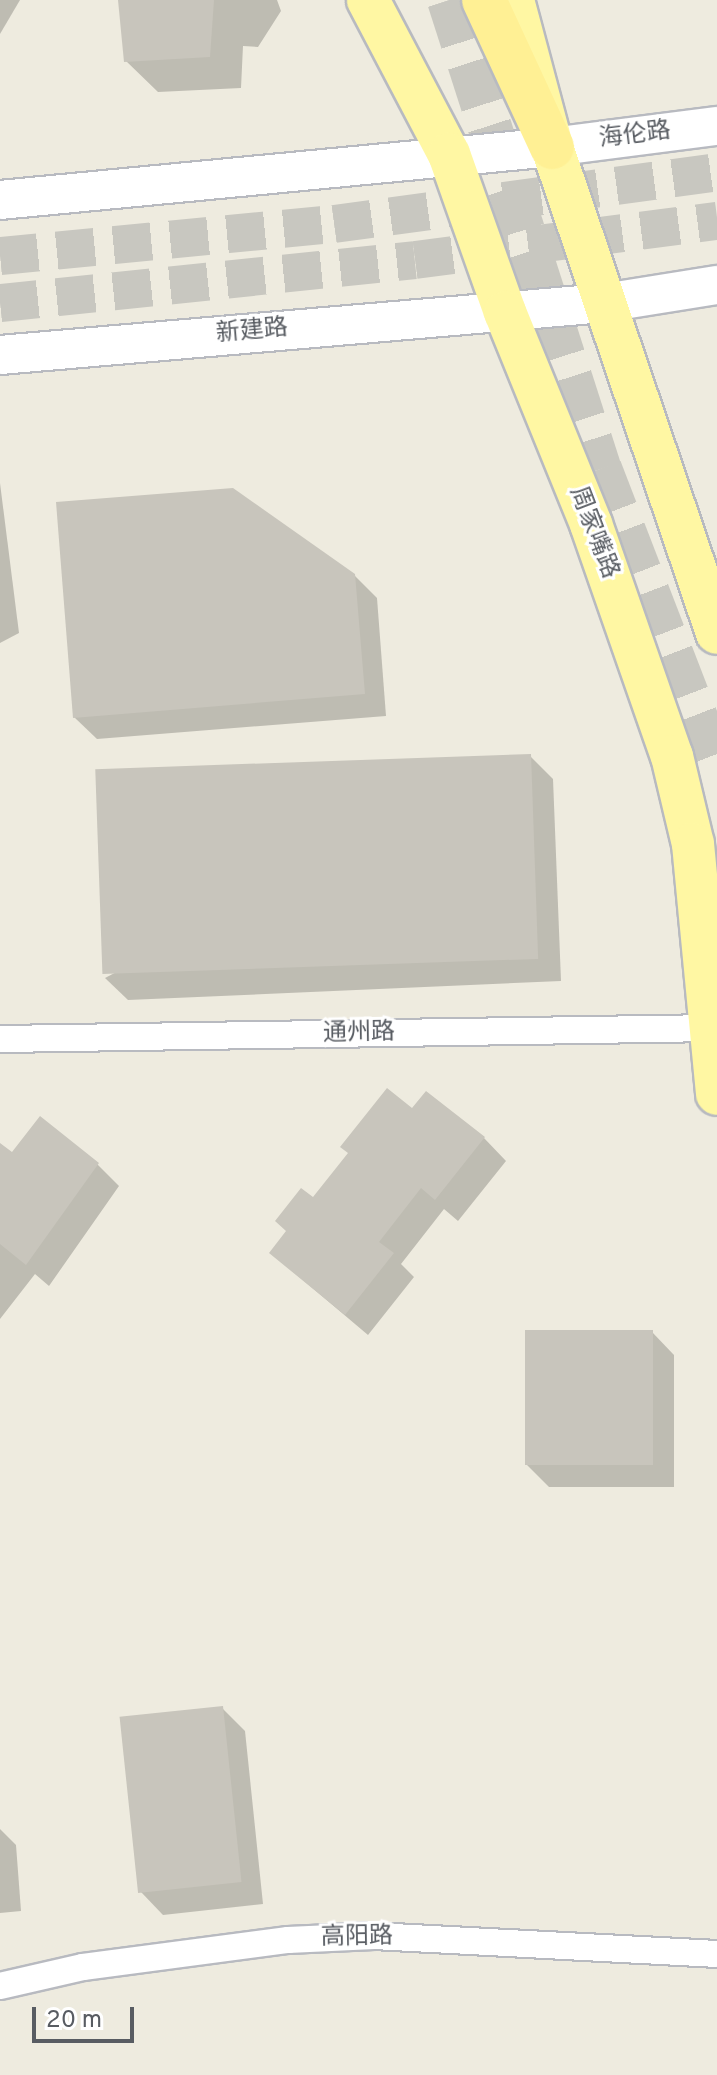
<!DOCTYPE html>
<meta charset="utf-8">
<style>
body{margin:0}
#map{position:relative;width:717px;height:2075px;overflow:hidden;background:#eeebdf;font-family:Overpass,"Noto Sans SC",sans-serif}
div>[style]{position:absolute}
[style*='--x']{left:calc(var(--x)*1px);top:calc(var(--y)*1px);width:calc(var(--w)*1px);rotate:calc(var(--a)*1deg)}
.shadow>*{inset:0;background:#0003}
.building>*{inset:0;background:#c8c5bc;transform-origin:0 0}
.secondary-tunnel>*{height:38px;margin-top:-19px;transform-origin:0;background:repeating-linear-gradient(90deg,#c8c7c0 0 38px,transparent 0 57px)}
.trunk-tunnel>*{height:44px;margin-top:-22px;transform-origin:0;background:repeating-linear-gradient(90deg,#c8c7c0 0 44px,transparent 0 66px)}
.roads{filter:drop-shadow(2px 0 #b8bac0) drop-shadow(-2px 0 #b8bac0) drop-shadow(0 2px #b8bac0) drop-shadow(0 -2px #b8bac0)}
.minor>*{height:26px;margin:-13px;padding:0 13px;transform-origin:13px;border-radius:13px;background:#fff}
.secondary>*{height:38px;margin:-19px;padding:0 19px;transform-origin:19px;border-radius:19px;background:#fff}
.primary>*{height:42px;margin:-21px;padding:0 21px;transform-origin:21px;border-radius:21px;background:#fff7a3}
.trunk>*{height:44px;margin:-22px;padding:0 22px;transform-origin:22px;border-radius:22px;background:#fff094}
span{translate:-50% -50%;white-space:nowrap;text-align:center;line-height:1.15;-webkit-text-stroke:6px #fff;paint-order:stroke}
.street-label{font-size:24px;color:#585c62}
.scale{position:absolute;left:32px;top:2007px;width:102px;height:36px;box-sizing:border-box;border:4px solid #585c62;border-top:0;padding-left:10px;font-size:24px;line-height:28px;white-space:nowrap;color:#585c62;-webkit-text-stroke:6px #fff;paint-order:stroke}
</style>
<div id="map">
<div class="shadow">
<div style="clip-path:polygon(0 0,20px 0,0 34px)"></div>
<div style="clip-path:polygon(120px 0,277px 0,281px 11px,258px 47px,243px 46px,241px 88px,158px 92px,126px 61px)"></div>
<div style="clip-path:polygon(0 483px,19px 633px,0 643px)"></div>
<div style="clip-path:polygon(354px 575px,377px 598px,386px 716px,97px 739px,74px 717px)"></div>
<div style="clip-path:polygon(530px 756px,553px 779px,561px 981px,128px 1000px,105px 978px)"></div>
<div style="clip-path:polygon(412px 1111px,484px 1138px,506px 1161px,458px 1221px,444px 1209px,401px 1264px,414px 1277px,368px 1335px,271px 1253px,313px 1200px)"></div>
<div style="clip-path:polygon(0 1145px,12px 1154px,97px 1164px,119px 1186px,49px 1286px,35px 1274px,0 1319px)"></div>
<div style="clip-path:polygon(652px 1332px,674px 1355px,674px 1487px,549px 1487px,527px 1465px)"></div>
<div style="clip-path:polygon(223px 1709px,245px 1731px,263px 1904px,163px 1915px,141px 1892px)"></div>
<div style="clip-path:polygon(0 1829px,16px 1845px,21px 1911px,0 1913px)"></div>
</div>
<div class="building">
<div style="clip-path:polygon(118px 0,214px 0,210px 57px,124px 62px)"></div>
<div style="clip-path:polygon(233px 488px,355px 574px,365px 694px,73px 718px,56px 502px)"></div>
<div style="left:531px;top:754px;width:205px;height:436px;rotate:88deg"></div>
<div style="clip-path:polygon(387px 1088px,412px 1108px,426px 1091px,485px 1137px,435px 1200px,421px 1188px,379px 1242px,394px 1253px,345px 1315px,269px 1253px,286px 1231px,275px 1221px,301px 1188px,313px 1197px,348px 1153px,340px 1147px)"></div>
<div style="clip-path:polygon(40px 1116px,99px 1163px,26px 1265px,0 1244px,0 1143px,12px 1152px)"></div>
<div style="left:653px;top:1330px;width:135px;height:128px;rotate:90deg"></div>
<div style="left:223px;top:1706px;width:177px;height:104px;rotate:84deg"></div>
</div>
<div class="secondary-tunnel">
<div style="--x:0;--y:256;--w:336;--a:-5.5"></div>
<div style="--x:334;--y:224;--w:387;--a:-7.7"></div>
<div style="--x:0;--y:303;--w:417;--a:-5.9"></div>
<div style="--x:415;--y:260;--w:305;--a:-7.4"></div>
</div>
<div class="trunk-tunnel">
<div style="--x:449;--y:0;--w:493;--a:72.2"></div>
<div style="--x:600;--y:469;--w:325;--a:68.9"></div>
</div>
<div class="roads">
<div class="minor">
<div style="--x:0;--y:1039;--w:717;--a:-0.88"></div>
<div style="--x:0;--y:1986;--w:85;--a:-12.9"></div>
<div style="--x:83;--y:1967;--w:207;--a:-7.5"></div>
<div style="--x:288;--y:1940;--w:86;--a:-2.7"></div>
<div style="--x:374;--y:1936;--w:343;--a:3"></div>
</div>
<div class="secondary">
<div style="--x:0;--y:200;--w:555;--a:-5.48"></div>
<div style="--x:552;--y:147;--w:166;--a:-7.3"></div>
<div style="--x:0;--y:355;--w:606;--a:-4.92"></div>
<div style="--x:604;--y:303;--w:114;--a:-9.1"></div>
</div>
<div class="primary">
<div style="--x:368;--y:0;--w:174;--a:62.3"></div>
<div style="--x:449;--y:154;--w:168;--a:70.5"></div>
<div style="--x:505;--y:312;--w:229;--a:67.9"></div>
<div style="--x:591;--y:524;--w:246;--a:70.8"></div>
<div style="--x:672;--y:756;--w:90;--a:76.6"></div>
<div style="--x:693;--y:844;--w:251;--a:84.5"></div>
<div style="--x:513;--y:0;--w:152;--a:75.1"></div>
<div style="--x:552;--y:147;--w:513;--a:71.25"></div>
</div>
<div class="trunk">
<div style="--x:484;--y:0;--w:162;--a:65.2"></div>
</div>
</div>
<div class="street-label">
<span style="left:635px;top:136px;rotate:-7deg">海伦路</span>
<span style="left:252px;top:332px;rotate:-5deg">新建路</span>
<span style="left:593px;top:533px;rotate:69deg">周家嘴路</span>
<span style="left:359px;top:1034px;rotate:-1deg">通州路</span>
<span style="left:357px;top:1938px;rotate:-1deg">高阳路</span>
</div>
<div class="scale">20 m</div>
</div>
